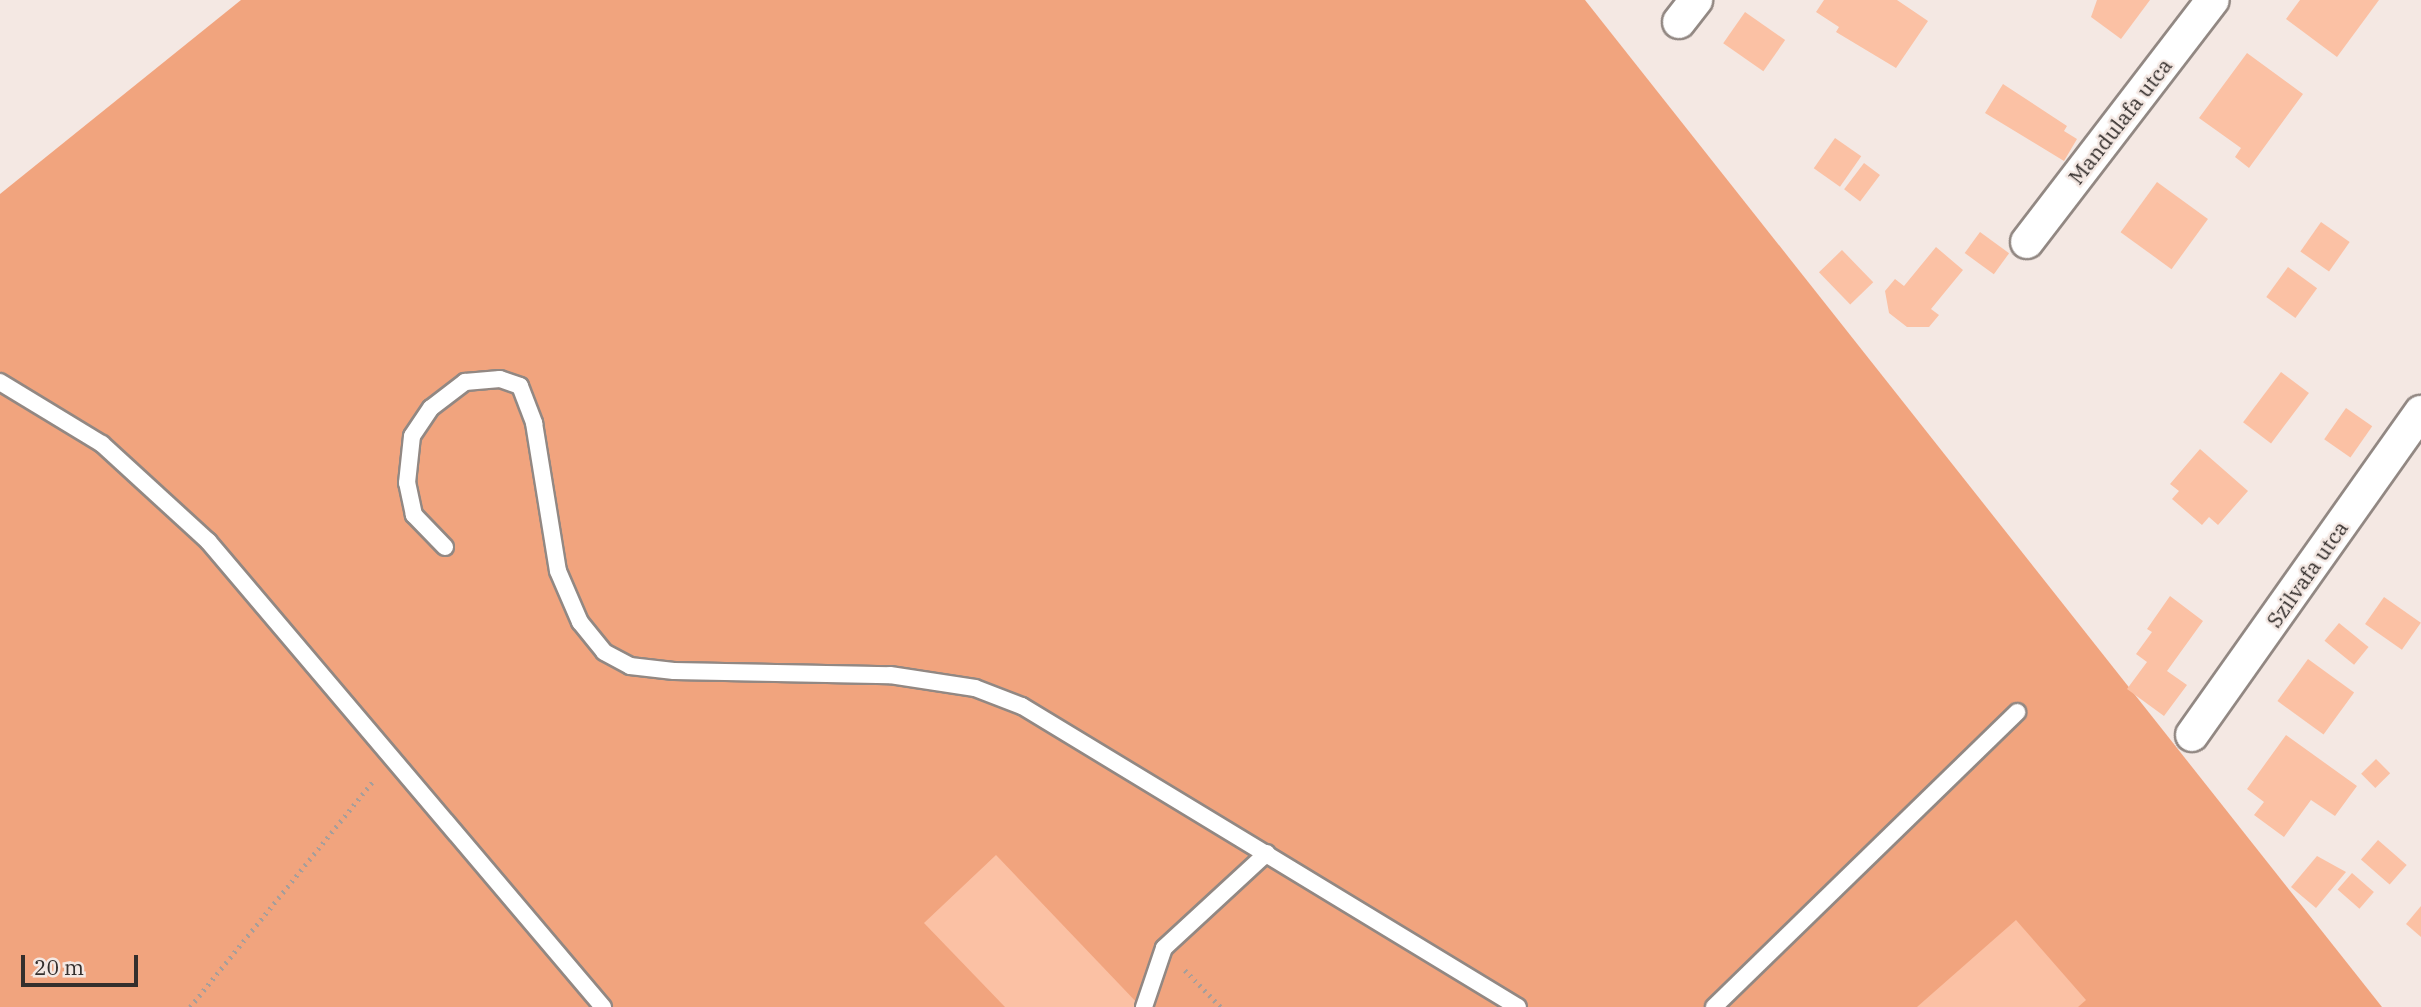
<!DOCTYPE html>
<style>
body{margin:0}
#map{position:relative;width:2421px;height:1007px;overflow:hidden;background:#f4e8e3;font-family:"IBM Plex Serif",serif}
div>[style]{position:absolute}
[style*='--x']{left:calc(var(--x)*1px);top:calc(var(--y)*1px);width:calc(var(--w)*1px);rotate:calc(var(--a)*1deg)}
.green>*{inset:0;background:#f1a47e}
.building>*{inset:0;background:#fbc1a4;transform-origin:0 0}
.path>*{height:4.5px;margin-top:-2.25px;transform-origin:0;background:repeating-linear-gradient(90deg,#a79e9a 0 2px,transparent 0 7px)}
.roads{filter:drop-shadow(2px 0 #928883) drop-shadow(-2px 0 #928883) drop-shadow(0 2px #928883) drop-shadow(0 -2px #928883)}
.service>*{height:16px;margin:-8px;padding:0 8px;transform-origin:8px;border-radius:8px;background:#fff}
.minor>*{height:32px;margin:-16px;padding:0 16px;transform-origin:16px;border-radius:16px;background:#fff}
span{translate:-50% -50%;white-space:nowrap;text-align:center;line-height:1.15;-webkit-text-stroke:5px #f4e8e3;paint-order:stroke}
.street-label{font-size:21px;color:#342f2d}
.scale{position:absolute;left:21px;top:955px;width:117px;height:32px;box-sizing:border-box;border:4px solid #342f2d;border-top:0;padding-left:9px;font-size:21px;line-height:24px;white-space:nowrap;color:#342f2d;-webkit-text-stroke:5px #f4e8e3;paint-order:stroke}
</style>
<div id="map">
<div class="green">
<div style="clip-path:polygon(241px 0,1585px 0,2382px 1007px,0 1007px,0 194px)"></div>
</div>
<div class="building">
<div style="clip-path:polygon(1824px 0,1897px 0,1928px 21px,1896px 68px,1836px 32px,1839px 27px,1816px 12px)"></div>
<div style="clip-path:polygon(2097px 0,2150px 0,2121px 39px,2091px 17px)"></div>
<div style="clip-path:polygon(2300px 0,2379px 0,2337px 57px,2286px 19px)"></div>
<div style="left:1745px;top:12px;width:49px;height:38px;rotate:35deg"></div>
<div style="clip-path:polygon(2247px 53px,2303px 94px,2249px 168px,2235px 157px,2241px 148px,2199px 118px)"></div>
<div style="clip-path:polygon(2003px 84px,2067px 126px,2064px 131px,2077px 139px,2064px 161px,1985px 113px)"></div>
<div style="left:1835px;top:138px;width:32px;height:37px;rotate:35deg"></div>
<div style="left:1864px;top:163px;width:20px;height:33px;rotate:37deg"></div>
<div style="left:2157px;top:182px;width:63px;height:62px;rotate:36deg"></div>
<div style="left:2321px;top:222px;width:35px;height:36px;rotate:35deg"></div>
<div style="left:1980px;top:232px;width:36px;height:26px;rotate:36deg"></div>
<div style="clip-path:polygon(1936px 247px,1963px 270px,1931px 309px,1939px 315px,1929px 327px,1907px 327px,1889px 313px,1885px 291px,1895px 279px,1904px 286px)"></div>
<div style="left:1842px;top:250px;width:45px;height:32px;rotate:46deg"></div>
<div style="left:2288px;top:267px;width:36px;height:37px;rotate:36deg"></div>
<div style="left:2281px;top:372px;width:35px;height:63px;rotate:37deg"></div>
<div style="left:2346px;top:408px;width:32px;height:38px;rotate:35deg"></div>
<div style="clip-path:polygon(2200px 449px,2248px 491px,2218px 525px,2209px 517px,2202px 525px,2172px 499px,2179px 491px,2170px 484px)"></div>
<div style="clip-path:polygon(2170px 596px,2203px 621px,2167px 671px,2187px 685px,2164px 716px,2127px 689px,2147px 662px,2136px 654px,2152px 632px,2147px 629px)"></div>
<div style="left:2384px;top:597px;width:45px;height:33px;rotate:35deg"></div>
<div style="left:2339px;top:623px;width:38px;height:23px;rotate:39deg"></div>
<div style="left:2308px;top:659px;width:57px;height:52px;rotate:36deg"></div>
<div style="clip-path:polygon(2286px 735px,2357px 786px,2335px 816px,2311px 800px,2284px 837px,2254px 815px,2264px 802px,2247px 789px)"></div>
<div style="left:2376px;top:759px;width:20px;height:21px;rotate:45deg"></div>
<div style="left:2378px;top:840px;width:38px;height:26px;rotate:41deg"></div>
<div style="clip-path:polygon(996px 855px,1141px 1007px,1005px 1007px,924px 923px)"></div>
<div style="clip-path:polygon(2317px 856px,2346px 872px,2316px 908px,2291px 887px)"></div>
<div style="left:2352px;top:873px;width:29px;height:22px;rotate:41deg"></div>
<div style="clip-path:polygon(2421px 906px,2421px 937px,2406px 924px)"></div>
<div style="clip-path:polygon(2016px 920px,2086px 1000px,2078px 1007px,1917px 1007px)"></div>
</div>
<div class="path">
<div style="--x:1185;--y:970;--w:52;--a:45.8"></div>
<div style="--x:190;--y:1007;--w:292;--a:-51"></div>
</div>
<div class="roads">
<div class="service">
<div style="--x:0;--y:382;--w:119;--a:31.3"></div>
<div style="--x:102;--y:444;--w:144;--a:42.5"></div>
<div style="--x:208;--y:541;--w:611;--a:49.71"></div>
<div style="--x:445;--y:547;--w:45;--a:-134.1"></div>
<div style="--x:414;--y:515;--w:33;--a:-102"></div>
<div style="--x:407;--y:483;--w:47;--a:-83.9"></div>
<div style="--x:412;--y:436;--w:34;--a:-56"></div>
<div style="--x:431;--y:408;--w:43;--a:-37.4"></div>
<div style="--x:465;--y:382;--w:35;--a:-5"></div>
<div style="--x:500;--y:379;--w:21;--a:19"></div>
<div style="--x:520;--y:386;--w:40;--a:69"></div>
<div style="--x:534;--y:423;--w:150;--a:80.8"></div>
<div style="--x:558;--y:571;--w:56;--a:66.7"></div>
<div style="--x:580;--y:622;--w:38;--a:51"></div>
<div style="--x:604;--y:652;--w:30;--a:28"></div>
<div style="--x:630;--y:666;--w:44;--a:6.5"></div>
<div style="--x:674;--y:671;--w:216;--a:1.1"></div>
<div style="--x:890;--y:675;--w:86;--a:8.7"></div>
<div style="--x:975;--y:688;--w:50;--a:21"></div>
<div style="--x:1022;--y:706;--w:580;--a:31.25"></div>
<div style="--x:1144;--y:1007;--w:62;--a:-71.3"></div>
<div style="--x:1164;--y:948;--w:140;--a:-42.7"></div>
<div style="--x:1714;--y:1007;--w:423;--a:-44.2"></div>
</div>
<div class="minor">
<div style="--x:1679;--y:22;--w:28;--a:-52"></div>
<div style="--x:2027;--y:242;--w:305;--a:-52.5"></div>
<div style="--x:2192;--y:735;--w:396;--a:-54.7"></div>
</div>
</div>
<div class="street-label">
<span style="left:2120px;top:121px;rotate:-52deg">Mandulafa utca</span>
<span style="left:2307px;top:574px;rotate:-55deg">Szilvafa utca</span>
</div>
<div class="scale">20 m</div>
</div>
